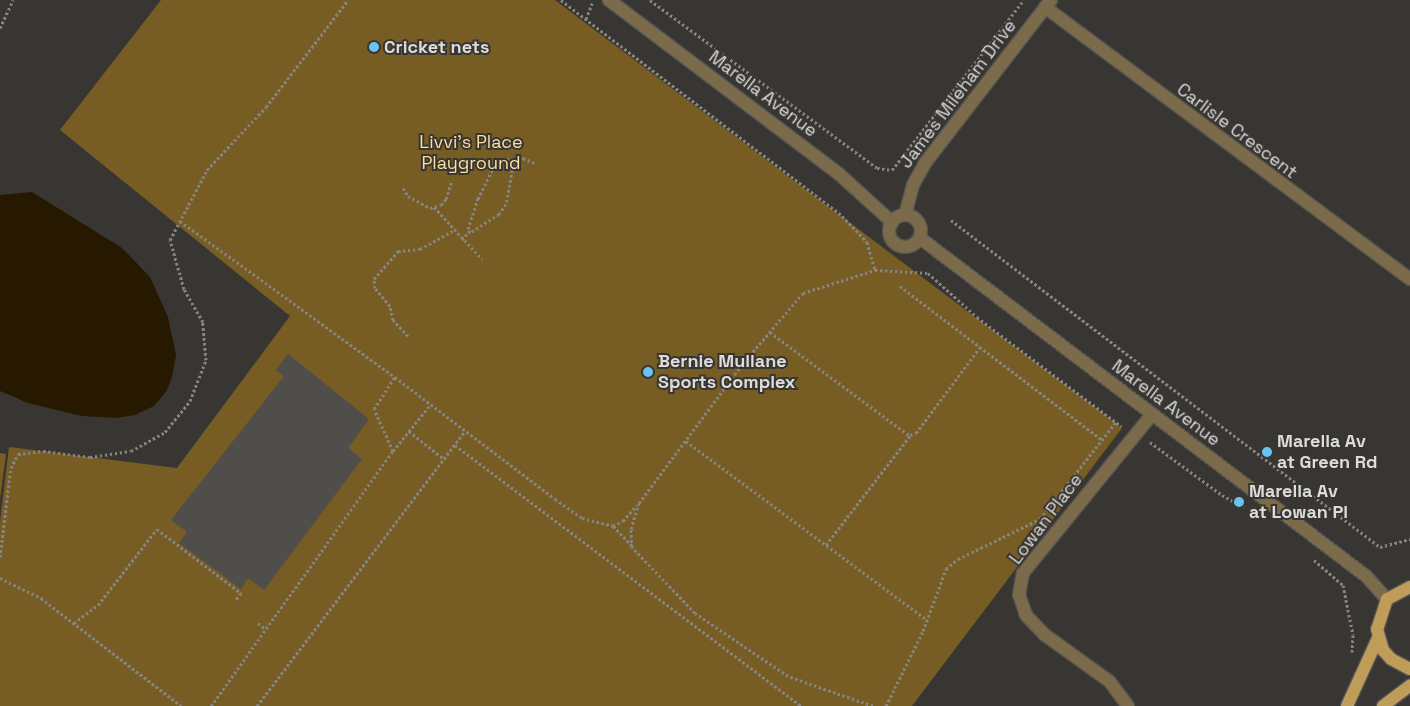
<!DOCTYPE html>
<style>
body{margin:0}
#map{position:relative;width:1410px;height:706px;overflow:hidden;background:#383633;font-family:"Space Grotesk",sans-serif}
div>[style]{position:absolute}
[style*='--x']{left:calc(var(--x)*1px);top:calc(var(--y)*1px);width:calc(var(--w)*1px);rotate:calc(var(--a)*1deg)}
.green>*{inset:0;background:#775c24}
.water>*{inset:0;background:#261900}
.building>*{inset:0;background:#504e4b}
.path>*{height:3px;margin-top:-1.5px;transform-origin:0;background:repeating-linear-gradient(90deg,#858481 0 2.5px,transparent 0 5px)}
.roads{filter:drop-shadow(1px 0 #565451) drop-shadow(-1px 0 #565451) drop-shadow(0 1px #565451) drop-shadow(0 -1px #565451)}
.minor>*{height:12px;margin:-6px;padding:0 6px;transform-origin:6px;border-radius:6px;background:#7b6b4b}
.minor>.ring{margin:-6px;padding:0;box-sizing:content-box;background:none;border:12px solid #7b6b4b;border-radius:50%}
.major>*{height:12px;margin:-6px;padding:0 6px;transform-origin:6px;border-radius:6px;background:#bf9d58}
.dots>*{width:14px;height:14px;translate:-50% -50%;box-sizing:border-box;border:2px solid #383633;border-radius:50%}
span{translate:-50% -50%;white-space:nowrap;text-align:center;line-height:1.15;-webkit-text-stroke:4px #383633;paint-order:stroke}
.poi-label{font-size:18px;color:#dddcda;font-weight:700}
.left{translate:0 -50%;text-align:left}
.street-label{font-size:18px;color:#dddcda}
.park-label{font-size:18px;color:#fedea0}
</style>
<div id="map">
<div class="green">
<div style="clip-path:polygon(161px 0,555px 0,1122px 428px,912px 706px,0 706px,0 522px,9px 447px,177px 468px,290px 316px,60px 130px)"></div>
<div style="clip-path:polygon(0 453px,6px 454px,0 499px)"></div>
</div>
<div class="water">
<div style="clip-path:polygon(32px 192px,122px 248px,150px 277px,168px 317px,176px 355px,172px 377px,166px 392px,154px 406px,135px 415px,116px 418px,82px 416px,28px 403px,0 391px,0 195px)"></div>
</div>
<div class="building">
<div style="clip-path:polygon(288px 354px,369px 419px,348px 448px,362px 459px,264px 590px,248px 578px,241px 589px,179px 543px,187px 532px,171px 520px,284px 376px,276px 370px)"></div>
</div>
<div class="path">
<div style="--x:561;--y:0;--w:354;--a:37.5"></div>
<div style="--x:842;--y:216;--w:36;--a:46"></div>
<div style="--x:867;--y:242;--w:29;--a:74"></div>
<div style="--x:875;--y:270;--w:53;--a:3.2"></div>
<div style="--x:928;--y:273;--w:66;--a:41.9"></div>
<div style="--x:977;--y:317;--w:181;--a:37.1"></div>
<div style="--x:650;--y:0;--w:282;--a:36.5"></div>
<div style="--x:877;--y:168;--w:15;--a:8"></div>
<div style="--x:892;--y:170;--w:215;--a:-52.2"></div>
<div style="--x:586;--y:19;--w:17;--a:-69"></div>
<div style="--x:0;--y:28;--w:31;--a:-65"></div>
<div style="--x:514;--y:160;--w:45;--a:100.3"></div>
<div style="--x:506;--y:204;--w:12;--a:125"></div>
<div style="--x:499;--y:214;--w:35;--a:147"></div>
<div style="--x:470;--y:233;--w:4;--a:-117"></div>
<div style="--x:468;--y:229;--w:32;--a:-72"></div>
<div style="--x:478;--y:199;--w:43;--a:-64"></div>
<div style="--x:497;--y:160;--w:26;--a:-4"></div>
<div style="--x:523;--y:158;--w:13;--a:23"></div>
<div style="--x:403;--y:188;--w:9;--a:58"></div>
<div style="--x:408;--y:196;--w:25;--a:29"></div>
<div style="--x:430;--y:208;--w:11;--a:-15"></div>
<div style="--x:441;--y:205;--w:8;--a:-50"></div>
<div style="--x:446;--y:199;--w:20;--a:-72"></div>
<div style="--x:434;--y:207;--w:71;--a:47.3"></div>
<div style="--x:951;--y:220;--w:539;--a:37.32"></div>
<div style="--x:1380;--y:547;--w:31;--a:-15"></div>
<div style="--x:180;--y:221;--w:266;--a:36"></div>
<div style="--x:395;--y:377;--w:201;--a:37.3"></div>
<div style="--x:555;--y:499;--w:33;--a:35"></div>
<div style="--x:582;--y:518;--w:32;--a:14"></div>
<div style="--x:613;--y:526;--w:28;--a:46"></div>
<div style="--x:462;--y:240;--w:11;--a:-52"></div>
<div style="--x:900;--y:286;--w:254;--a:37.3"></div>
<div style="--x:770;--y:332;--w:174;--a:36.6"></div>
<div style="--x:910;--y:436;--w:139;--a:127.7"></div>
<div style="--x:408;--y:336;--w:22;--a:-133"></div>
<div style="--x:393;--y:320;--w:14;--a:-102"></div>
<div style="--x:390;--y:306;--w:23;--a:-130"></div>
<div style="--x:375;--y:288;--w:9;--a:-96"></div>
<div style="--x:374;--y:279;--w:37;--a:-49"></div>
<div style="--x:398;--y:251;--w:22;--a:-5"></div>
<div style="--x:420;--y:249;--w:39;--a:-29"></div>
<div style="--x:409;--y:431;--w:45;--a:38.7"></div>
<div style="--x:910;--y:435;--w:6;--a:-18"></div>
<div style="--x:916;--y:433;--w:107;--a:-53.3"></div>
<div style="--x:686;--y:441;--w:299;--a:36.6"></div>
<div style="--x:1150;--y:442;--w:89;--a:36.4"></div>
<div style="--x:1222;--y:495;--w:25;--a:29"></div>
<div style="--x:455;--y:445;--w:433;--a:37"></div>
<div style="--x:393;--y:451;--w:60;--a:-51"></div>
<div style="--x:613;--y:526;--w:11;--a:-27"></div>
<div style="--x:623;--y:521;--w:21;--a:-49"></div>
<div style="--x:0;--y:557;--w:90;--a:-83"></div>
<div style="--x:11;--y:468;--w:16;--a:-63"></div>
<div style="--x:18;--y:454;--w:25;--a:-7"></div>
<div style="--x:43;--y:451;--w:47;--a:7.3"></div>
<div style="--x:90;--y:457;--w:41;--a:-8.3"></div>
<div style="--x:131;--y:451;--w:39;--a:-29"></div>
<div style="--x:165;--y:432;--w:40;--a:-51"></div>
<div style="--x:190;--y:401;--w:44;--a:-68.7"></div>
<div style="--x:206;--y:360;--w:38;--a:-95"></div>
<div style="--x:203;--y:322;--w:38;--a:-120"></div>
<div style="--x:184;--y:289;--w:51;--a:-105.9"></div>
<div style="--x:170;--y:240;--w:79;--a:-62.1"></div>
<div style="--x:207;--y:170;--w:86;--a:-46.9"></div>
<div style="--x:266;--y:107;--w:135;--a:-52.5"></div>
<div style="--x:1314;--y:560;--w:38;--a:41"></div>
<div style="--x:1343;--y:585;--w:51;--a:78.7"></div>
<div style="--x:1353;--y:635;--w:17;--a:93"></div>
<div style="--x:0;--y:578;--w:46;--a:26"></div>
<div style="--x:41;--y:598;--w:177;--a:37.6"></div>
<div style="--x:74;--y:623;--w:30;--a:-37"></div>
<div style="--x:98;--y:605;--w:96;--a:-52.2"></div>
<div style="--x:157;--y:529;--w:106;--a:37.3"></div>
<div style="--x:241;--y:593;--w:10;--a:127"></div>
<div style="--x:258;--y:623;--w:10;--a:37"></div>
<div style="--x:211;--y:706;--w:313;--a:-54.5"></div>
<div style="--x:393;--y:451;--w:46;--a:-114.3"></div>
<div style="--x:374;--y:409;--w:38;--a:-57"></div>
<div style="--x:257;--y:706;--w:345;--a:-52.9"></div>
<div style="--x:873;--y:706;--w:90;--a:-160.6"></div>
<div style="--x:788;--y:676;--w:112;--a:-145.9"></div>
<div style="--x:695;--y:613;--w:91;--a:-133.7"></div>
<div style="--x:632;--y:547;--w:18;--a:-93"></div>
<div style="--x:631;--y:529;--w:27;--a:-73"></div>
<div style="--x:639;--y:503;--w:169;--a:-53.4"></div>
<div style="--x:740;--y:367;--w:97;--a:-49.6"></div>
<div style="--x:803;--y:293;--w:76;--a:-17.7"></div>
<div style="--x:886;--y:706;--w:84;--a:-63.7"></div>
<div style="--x:923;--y:631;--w:66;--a:-69.6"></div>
<div style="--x:946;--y:569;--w:16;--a:-40"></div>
<div style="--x:958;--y:559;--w:91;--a:-26"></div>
<div style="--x:1040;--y:519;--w:123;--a:-51.9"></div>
</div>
<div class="roads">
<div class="minor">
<div style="--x:609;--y:0;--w:288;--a:37.1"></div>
<div style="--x:839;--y:174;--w:72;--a:42.2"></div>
<div style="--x:1045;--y:7;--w:455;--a:36.7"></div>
<div class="ring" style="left:889px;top:215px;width:20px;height:20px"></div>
<div style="--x:905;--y:215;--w:31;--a:-75"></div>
<div style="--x:913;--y:185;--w:25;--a:-61"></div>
<div style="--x:925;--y:163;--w:206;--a:-52.3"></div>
<div style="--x:920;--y:238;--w:560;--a:37.16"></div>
<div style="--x:1366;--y:576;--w:31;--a:48"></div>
<div style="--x:1128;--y:706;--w:31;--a:-127"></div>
<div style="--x:1109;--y:681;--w:79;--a:-144.3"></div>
<div style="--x:1045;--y:635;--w:28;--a:-134"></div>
<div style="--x:1026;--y:615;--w:21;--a:-109"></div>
<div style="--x:1019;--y:595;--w:22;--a:-80"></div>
<div style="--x:1023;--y:573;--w:205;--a:-50.9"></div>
</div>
<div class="major">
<div style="--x:1410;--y:587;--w:26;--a:152"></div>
<div style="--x:1387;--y:599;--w:32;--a:108"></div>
<div style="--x:1377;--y:629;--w:22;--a:74"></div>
<div style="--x:1383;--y:650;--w:12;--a:48"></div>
<div style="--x:1391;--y:659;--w:21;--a:28"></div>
<div style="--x:1347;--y:706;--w:75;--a:-65.5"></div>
<div style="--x:1383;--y:706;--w:34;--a:-37"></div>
</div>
</div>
<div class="dots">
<div style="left:374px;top:47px;background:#6ac3f2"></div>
<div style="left:648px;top:372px;background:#6ac3f2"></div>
<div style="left:1267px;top:452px;background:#6ac3f2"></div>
<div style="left:1239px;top:502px;background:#6ac3f2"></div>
</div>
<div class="poi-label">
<span class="left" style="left:384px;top:47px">Cricket nets</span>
<span class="left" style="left:658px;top:372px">Bernie Mullane<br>Sports Complex</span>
<span class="left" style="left:1277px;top:452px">Marella Av<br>at Green Rd</span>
<span class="left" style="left:1249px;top:502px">Marella Av<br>at Lowan Pl</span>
</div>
<div class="street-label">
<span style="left:763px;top:94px;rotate:37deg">Marella Avenue</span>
<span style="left:958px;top:94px;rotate:-53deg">James Mileham Drive</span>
<span style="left:1237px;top:131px;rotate:37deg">Carlisle Crescent</span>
<span style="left:1166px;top:403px;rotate:37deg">Marella Avenue</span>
<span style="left:1046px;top:519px;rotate:-53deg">Lowan Place</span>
</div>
<div class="park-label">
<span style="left:471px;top:153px">Livvi's Place<br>Playground</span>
</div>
</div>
